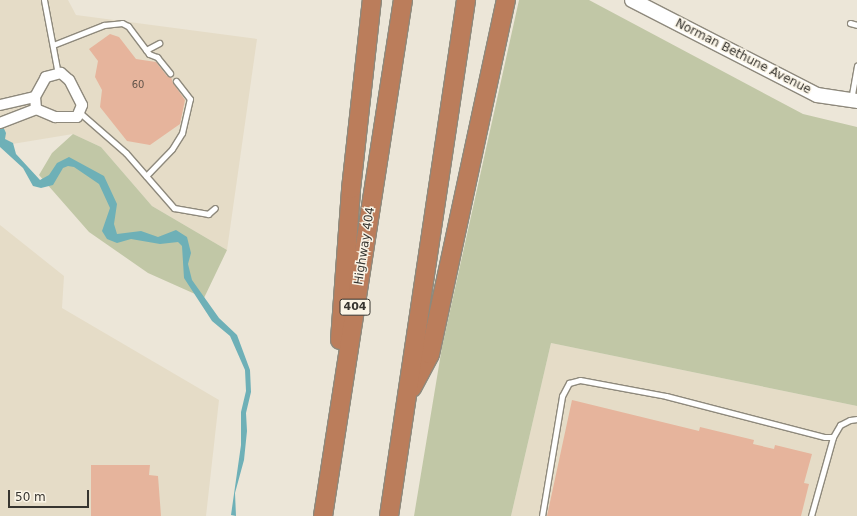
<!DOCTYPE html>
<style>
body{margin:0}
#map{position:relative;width:857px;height:516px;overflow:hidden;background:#ece6d8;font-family:"DejaVu Sans",sans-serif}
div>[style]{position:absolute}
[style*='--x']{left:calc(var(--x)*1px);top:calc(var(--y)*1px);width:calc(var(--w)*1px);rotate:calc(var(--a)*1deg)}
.built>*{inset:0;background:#e5dcc7}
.green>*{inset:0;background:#c1c7a6}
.water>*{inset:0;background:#6eb0b7}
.building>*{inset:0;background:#e6b49c}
.roads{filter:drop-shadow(1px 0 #8e897c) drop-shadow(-1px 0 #8e897c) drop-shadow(0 1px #8e897c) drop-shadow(0 -1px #8e897c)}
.lane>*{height:5px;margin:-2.5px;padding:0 2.5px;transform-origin:2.5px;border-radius:2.5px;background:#fff}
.street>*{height:10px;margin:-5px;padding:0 5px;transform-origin:5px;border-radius:5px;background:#fff}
.secondary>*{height:14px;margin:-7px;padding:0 7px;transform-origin:7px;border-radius:7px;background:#fff}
.highway>*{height:18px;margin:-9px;padding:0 9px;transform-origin:9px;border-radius:9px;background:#bb7d5b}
span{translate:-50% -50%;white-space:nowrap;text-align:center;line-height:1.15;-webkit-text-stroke:3px #faf4e6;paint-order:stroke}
.number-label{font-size:10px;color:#63554b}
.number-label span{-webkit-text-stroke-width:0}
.shield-label span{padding:1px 3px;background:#faf4e6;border:1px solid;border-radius:3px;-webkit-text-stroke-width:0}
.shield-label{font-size:11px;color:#373530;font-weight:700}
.street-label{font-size:12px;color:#373530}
.scale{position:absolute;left:8px;top:490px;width:81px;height:18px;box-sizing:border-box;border:2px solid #373530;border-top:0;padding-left:5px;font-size:12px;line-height:14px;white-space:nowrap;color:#373530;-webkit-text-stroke:3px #faf4e6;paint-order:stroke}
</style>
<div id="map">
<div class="built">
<div style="clip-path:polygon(0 0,68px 0,76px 15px,257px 39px,227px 250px,152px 206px,101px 147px,73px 134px,0 146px)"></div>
<div style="clip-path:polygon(0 225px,64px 276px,62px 308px,219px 400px,206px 516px,0 516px)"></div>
<div style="clip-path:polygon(551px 343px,857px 406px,857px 516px,511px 516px)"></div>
</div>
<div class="green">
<div style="clip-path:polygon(519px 0,589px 0,803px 114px,857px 127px,857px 406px,551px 343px,511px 516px,414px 516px,442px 347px)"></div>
<div style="clip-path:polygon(73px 134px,101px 147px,152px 206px,227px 250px,204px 298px,148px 273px,89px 232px,39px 175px,52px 153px)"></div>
</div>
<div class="water">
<div style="clip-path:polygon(0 120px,6px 133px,5px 139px,13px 143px,16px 154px,40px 180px,49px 175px,57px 163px,69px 157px,104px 176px,117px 204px,114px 224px,117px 234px,141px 231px,158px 237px,176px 230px,187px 237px,191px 253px,188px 264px,192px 280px,219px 318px,237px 335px,250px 370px,251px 392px,246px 413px,247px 431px,244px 460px,235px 493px,236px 516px,231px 515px,241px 445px,241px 412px,246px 391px,245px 370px,230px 336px,212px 321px,184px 278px,182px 246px,178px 242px,160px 244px,131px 239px,117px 243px,107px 239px,102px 231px,110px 208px,99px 184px,74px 167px,68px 166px,63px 168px,53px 185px,41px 188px,33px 186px,23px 168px,0 147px)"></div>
</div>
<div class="building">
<div style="clip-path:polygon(110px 34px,119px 37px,136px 59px,156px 62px,167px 76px,171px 77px,173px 83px,185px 100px,180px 124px,150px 145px,127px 141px,100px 107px,102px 90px,95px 77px,98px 61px,89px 49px)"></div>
<div style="clip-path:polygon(572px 400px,699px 431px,700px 427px,754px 440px,753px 444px,774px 449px,775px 445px,812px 454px,804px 483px,809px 484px,801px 516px,547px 516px)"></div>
<div style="clip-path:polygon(91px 465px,150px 465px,149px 475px,158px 476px,161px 516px,91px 516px)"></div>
</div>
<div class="roads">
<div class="lane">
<div style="--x:44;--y:0;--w:75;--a:79.3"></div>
<div style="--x:850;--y:23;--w:7;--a:16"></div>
<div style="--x:53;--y:45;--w:55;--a:-21.4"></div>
<div style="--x:104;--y:25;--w:18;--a:-6"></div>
<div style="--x:122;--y:23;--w:7;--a:27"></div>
<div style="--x:128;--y:26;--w:35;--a:53"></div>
<div style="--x:149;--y:54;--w:9;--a:21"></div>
<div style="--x:157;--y:57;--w:21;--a:51"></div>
<div style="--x:146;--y:50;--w:15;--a:-28"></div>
<div style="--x:851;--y:100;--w:35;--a:-80"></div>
<div style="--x:79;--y:112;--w:62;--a:41.1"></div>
<div style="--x:126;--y:153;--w:73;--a:48.9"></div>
<div style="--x:174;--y:208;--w:35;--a:10"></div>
<div style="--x:208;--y:214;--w:9;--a:-41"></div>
<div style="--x:146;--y:176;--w:37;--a:-46"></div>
<div style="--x:172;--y:149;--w:19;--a:-58"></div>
<div style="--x:182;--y:133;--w:35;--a:-77"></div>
<div style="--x:190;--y:99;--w:23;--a:-128"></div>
<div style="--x:542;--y:516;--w:122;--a:-80.5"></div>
<div style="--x:562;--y:396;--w:15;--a:-62"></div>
<div style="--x:569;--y:383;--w:11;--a:-15"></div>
<div style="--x:580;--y:380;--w:87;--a:10.5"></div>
<div style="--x:666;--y:396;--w:164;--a:14.5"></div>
<div style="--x:825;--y:437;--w:8;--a:0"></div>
<div style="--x:833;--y:437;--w:14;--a:-60"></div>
<div style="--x:840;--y:425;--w:11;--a:-27"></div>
<div style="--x:850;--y:420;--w:7;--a:-8"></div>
<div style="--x:811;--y:516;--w:82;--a:-74.4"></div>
</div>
<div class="street">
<div style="--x:0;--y:105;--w:36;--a:-13"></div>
<div style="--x:0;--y:123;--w:39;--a:-21"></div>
<div style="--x:36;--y:109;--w:21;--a:23"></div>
<div style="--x:55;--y:117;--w:22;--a:0"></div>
<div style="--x:77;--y:117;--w:13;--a:-67"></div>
<div style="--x:82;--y:105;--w:28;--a:-117"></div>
<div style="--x:69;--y:80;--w:11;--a:-139"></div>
<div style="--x:61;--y:73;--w:16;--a:165"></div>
<div style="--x:46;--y:77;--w:23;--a:119"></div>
<div style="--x:35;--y:97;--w:12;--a:85"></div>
</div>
<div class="secondary">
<div style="--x:632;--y:0;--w:208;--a:27.2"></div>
<div style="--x:817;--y:95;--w:40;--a:8.5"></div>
</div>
<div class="highway">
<div style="--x:340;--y:340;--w:151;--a:-85.8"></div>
<div style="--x:351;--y:189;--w:190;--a:-83.7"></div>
<div style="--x:412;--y:388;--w:38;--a:-62"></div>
<div style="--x:430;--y:354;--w:362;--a:-77.9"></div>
<div style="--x:323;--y:516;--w:522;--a:-81.19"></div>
<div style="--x:389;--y:516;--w:522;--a:-81.51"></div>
</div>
</div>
<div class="number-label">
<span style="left:138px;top:85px">60</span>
</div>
<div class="shield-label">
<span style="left:355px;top:307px">404</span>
</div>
<div class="street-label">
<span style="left:743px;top:57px;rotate:27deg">Norman Bethune Avenue</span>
<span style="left:365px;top:246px;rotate:-81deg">Highway 404</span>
</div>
<div class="scale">50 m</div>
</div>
